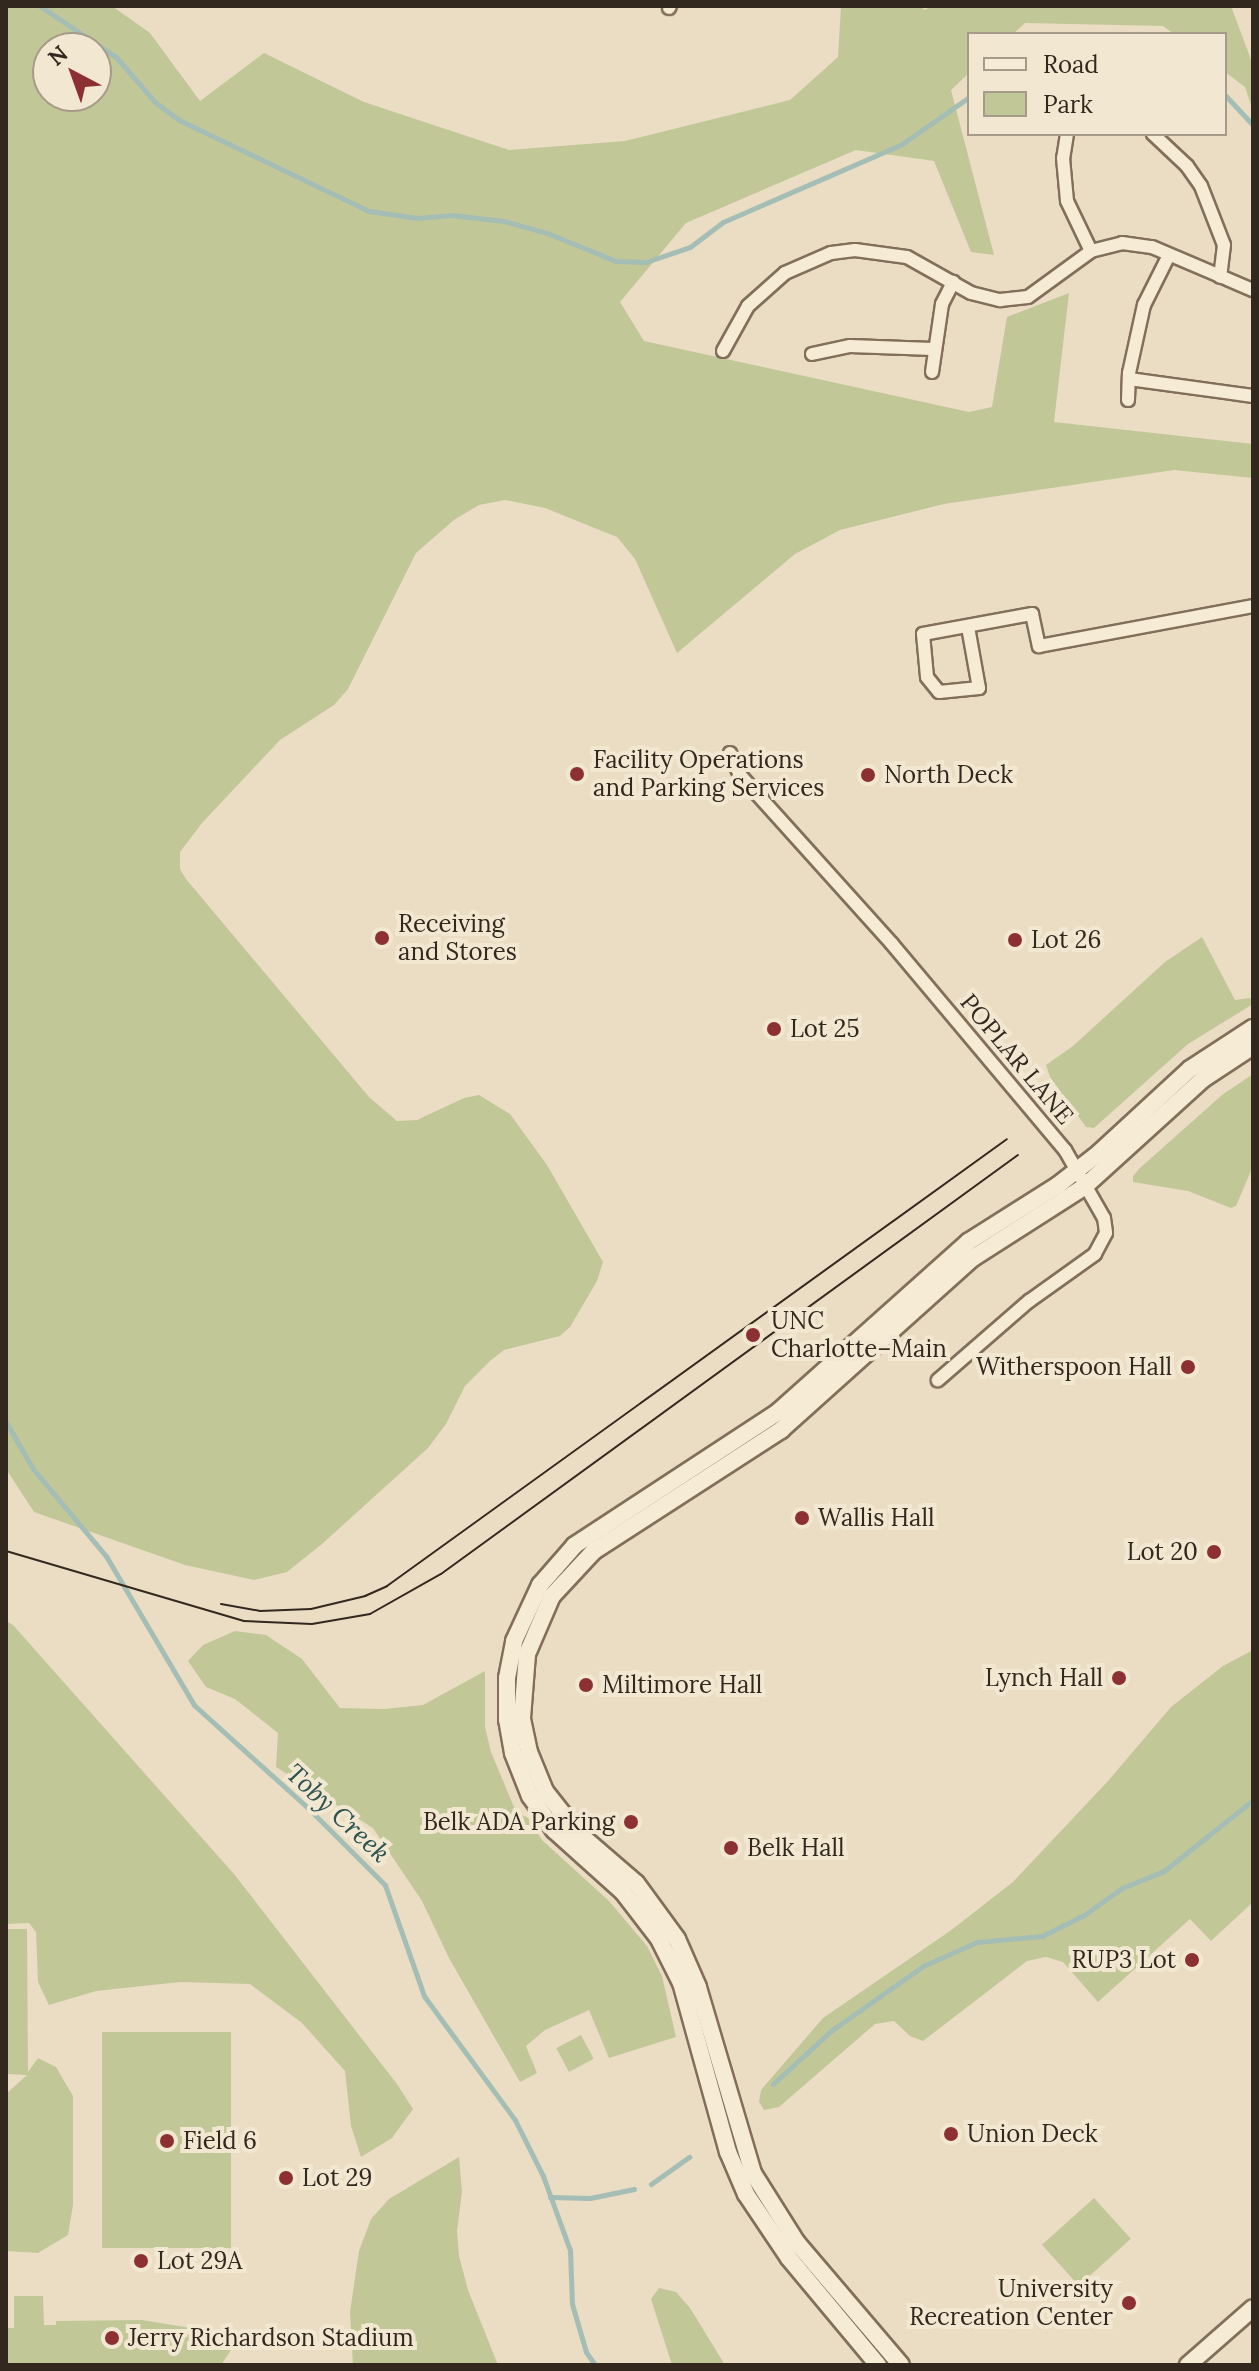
<!DOCTYPE html>
<meta charset="utf-8">
<style>
body{margin:0}
#map{position:relative;width:1259px;height:2371px;overflow:hidden;background:#eaddc3;font-family:Lora,serif}
div>[style]{position:absolute}
[style*='--x']{left:calc(var(--x)*1px);top:calc(var(--y)*1px);width:calc(var(--w)*1px);rotate:calc(var(--a)*1deg)}
.green>*{inset:0;background:#c2c798;transform-origin:0 0}
.stream>*{height:5px;margin:-2.5px;padding:0 2.5px;transform-origin:2.5px;border-radius:2.5px;background:#a4bdb5}
.roads{filter:drop-shadow(2px 0 #826f5b) drop-shadow(-2px 0 #826f5b) drop-shadow(0 2px #826f5b) drop-shadow(0 -2px #826f5b)}
.minor>*{height:12px;margin:-6px;padding:0 6px;transform-origin:6px;border-radius:6px;background:#f6ebd5}
.tertiary>*{height:16px;margin:-8px;padding:0 8px;transform-origin:8px;border-radius:8px;background:#f6ebd5}
.tram>*{height:2px;margin:-1px;padding:0 1px;transform-origin:1px;border-radius:1px;background:#33281e}
.dots>*{width:22px;height:22px;translate:-50% -50%;box-sizing:border-box;border:4px solid #f2e8d1;border-radius:50%}
span{translate:-50% -50%;white-space:nowrap;text-align:center;line-height:1.15;-webkit-text-stroke:8px #f2e8d1;paint-order:stroke}
.poi-label{font-size:24px;color:#33281e}
.left{translate:0 -50%;text-align:left}
.right{translate:-100% -50%;text-align:right}
.street-label{font-size:24px;color:#33281e}
.water-label{font-size:26px;color:#2e524f;font-style:italic}
.frame{position:absolute;inset:0;border:8px solid #33281e;pointer-events:none}
.legend{position:absolute;left:967px;top:32px;width:260px;height:104px;box-sizing:border-box;background:#f2e8d1;border:2px solid #a69b89;margin:0;padding:10px 14px;list-style:none;font-size:24px;color:#33281e}
.legend li{display:flex;align-items:center;gap:16px;height:40px}
.legend b{width:40px;border:2px solid #a69b89}
.north{position:absolute;left:32px;top:32px;width:80px;height:80px;box-sizing:border-box;background:#f2e8d1;border:2px solid #a69b89;border-radius:50%;rotate:319deg;font-size:22px;font-weight:700;line-height:32px;text-align:center;color:#33281e}
.north::after{content:'';display:block;margin:auto;width:28px;height:36px;background:#8c3033;clip-path:polygon(50% 0,100% 100%,50% 72%,0 100%)}
</style>
<div id="map">
<div class="green">
<div style="clip-path:polygon(evenodd,6px 6px,112px 6px,150px 33px,200px 101px,264px 53px,364px 102px,509px 150px,625px 141px,790px 100px,838px 57px,841px 6px,922px 6px,924px 10px,934px 6px,1231px 6px,1253px 65px,1253px 111px,1245px 87px,1225px 72px,1225px 34px,1174px 34px,1163px 26px,1025px 23px,1013px 34px,969px 34px,969px 73px,951px 90px,994px 255px,971px 252px,934px 161px,856px 150px,686px 223px,620px 302px,644px 341px,969px 412px,992px 407px,1007px 317px,1069px 293px,1054px 422px,1253px 444px,1253px 478px,1174px 470px,944px 504px,840px 530px,795px 554px,677px 653px,635px 559px,617px 537px,545px 508px,505px 500px,479px 505px,454px 520px,416px 553px,348px 689px,334px 705px,280px 740px,202px 823px,180px 852px,180px 869px,186px 879px,369px 1097px,397px 1121px,417px 1120px,464px 1098px,479px 1095px,510px 1114px,547px 1165px,603px 1262px,597px 1281px,570px 1327px,560px 1336px,504px 1350px,490px 1361px,465px 1386px,446px 1424px,428px 1448px,322px 1544px,287px 1572px,254px 1580px,185px 1565px,34px 1512px,6px 1469px,6px 6px,96px 48px,96px 96px,48px 96px,48px 48px,96px 48px)"></div>
<div style="clip-path:polygon(1202px 937px,1235px 1000px,1250px 998px,1253px 1004px,1188px 1044px,1094px 1128px,1086px 1127px,1050px 1077px,1046px 1065px,1073px 1046px,1165px 962px)"></div>
<div style="clip-path:polygon(1253px 1074px,1253px 1166px,1236px 1206px,1231px 1208px,1188px 1191px,1133px 1182px,1133px 1176px,1140px 1168px,1222px 1095px)"></div>
<div style="clip-path:polygon(6px 1621px,13px 1625px,234px 1874px,397px 2084px,413px 2109px,392px 2138px,361px 2157px,351px 2126px,345px 2071px,302px 2023px,250px 1984px,180px 1982px,96px 1991px,49px 2005px,38px 1982px,36px 1932px,29px 1923px,6px 1924px)"></div>
<div style="clip-path:polygon(235px 1631px,266px 1635px,302px 1659px,340px 1708px,384px 1709px,423px 1705px,485px 1671px,485px 1727px,491px 1752px,516px 1812px,528px 1818px,542px 1840px,609px 1901px,647px 1946px,662px 1976px,676px 2037px,609px 2058px,589px 2010px,545px 2030px,526px 2046px,537px 2073px,520px 2082px,449px 1958px,422px 1901px,373px 1828px,276px 1767px,278px 1733px,235px 1699px,206px 1687px,188px 1661px,203px 1645px)"></div>
<div style="clip-path:polygon(1253px 1650px,1253px 1902px,1211px 1941px,1190px 1919px,1098px 2002px,1063px 1962px,1046px 1957px,1027px 1961px,923px 2041px,910px 2036px,894px 2021px,875px 2024px,779px 2107px,764px 2110px,759px 2102px,761px 2090px,823px 2018px,950px 1931px,1013px 1882px,1108px 1781px,1171px 1707px,1223px 1666px)"></div>
<div style="clip-path:polygon(6px 1929px,27px 1929px,28px 2072px,38px 2058px,56px 2067px,73px 2096px,73px 2205px,68px 2235px,38px 2253px,6px 2251px,6px 2094px,27px 2075px,6px 2074px)"></div>
<div style="left:231px;top:2032px;width:216px;height:129px;rotate:90deg"></div>
<div style="left:581px;top:2035px;width:27px;height:28px;rotate:62deg"></div>
<div style="clip-path:polygon(459px 2157px,462px 2192px,457px 2231px,459px 2256px,468px 2290px,498px 2365px,353px 2365px,350px 2312px,359px 2251px,371px 2219px,389px 2199px)"></div>
<div style="left:1094px;top:2198px;width:55px;height:70px;rotate:48deg"></div>
<div style="clip-path:polygon(659px 2288px,676px 2292px,690px 2308px,725px 2365px,672px 2365px,651px 2299px)"></div>
<div style="clip-path:polygon(14px 2296px,43px 2296px,44px 2325px,56px 2325px,56px 2321px,142px 2320px,203px 2330px,233px 2347px,221px 2365px,6px 2365px,6px 2328px,14px 2328px)"></div>
</div>
<div class="stream">
<div style="--x:40;--y:6;--w:92;--a:33.9"></div>
<div style="--x:116;--y:57;--w:60;--a:49.1"></div>
<div style="--x:155;--y:102;--w:30;--a:37"></div>
<div style="--x:179;--y:120;--w:211;--a:25.6"></div>
<div style="--x:369;--y:211;--w:49;--a:8.1"></div>
<div style="--x:418;--y:218;--w:33;--a:-5"></div>
<div style="--x:451;--y:215;--w:53;--a:6.5"></div>
<div style="--x:504;--y:221;--w:45;--a:15.6"></div>
<div style="--x:547;--y:233;--w:74;--a:22.1"></div>
<div style="--x:616;--y:261;--w:30;--a:2"></div>
<div style="--x:646;--y:262;--w:46;--a:-18.8"></div>
<div style="--x:690;--y:247;--w:41;--a:-37.1"></div>
<div style="--x:723;--y:222;--w:195;--a:-23.5"></div>
<div style="--x:902;--y:144;--w:82;--a:-35"></div>
<div style="--x:1225;--y:95;--w:41;--a:47"></div>
<div style="--x:6;--y:1422;--w:54;--a:60.1"></div>
<div style="--x:33;--y:1469;--w:114;--a:50"></div>
<div style="--x:106;--y:1556;--w:173;--a:59.4"></div>
<div style="--x:194;--y:1705;--w:154;--a:42.1"></div>
<div style="--x:308;--y:1808;--w:109;--a:45"></div>
<div style="--x:385;--y:1885;--w:118;--a:70.6"></div>
<div style="--x:424;--y:1996;--w:154;--a:53.7"></div>
<div style="--x:515;--y:2120;--w:63;--a:63.4"></div>
<div style="--x:543;--y:2176;--w:79;--a:70"></div>
<div style="--x:570;--y:2250;--w:54;--a:87.9"></div>
<div style="--x:572;--y:2304;--w:50;--a:73.7"></div>
<div style="--x:586;--y:2352;--w:16;--a:55"></div>
<div style="--x:773;--y:2084;--w:80;--a:-42.5"></div>
<div style="--x:832;--y:2030;--w:111;--a:-35.1"></div>
<div style="--x:923;--y:1966;--w:59;--a:-24"></div>
<div style="--x:977;--y:1942;--w:65;--a:-5.3"></div>
<div style="--x:1042;--y:1936;--w:47;--a:-26.6"></div>
<div style="--x:1084;--y:1915;--w:47;--a:-35.4"></div>
<div style="--x:1122;--y:1888;--w:45;--a:-22"></div>
<div style="--x:1164;--y:1871;--w:114;--a:-38.6"></div>
<div style="--x:651;--y:2184;--w:47;--a:-35.4"></div>
<div style="--x:550;--y:2197;--w:40;--a:1.4"></div>
<div style="--x:590;--y:2198;--w:45;--a:-11.6"></div>
</div>
<div class="roads">
<div class="minor">
<div style="--x:669;--y:8;--w:2;--a:-63"></div>
<div style="--x:1067;--y:134;--w:24;--a:99"></div>
<div style="--x:1063;--y:158;--w:43;--a:84.7"></div>
<div style="--x:1067;--y:201;--w:55;--a:64.4"></div>
<div style="--x:1153;--y:134;--w:47;--a:43.3"></div>
<div style="--x:1187;--y:166;--w:24;--a:55"></div>
<div style="--x:1201;--y:186;--w:63;--a:68.7"></div>
<div style="--x:1224;--y:245;--w:32;--a:97"></div>
<div style="--x:723;--y:351;--w:51;--a:-60.9"></div>
<div style="--x:748;--y:306;--w:50;--a:-41.7"></div>
<div style="--x:785;--y:273;--w:50;--a:-23.5"></div>
<div style="--x:831;--y:253;--w:24;--a:-7"></div>
<div style="--x:855;--y:250;--w:52;--a:7.7"></div>
<div style="--x:907;--y:257;--w:73;--a:29.4"></div>
<div style="--x:971;--y:293;--w:30;--a:14"></div>
<div style="--x:1000;--y:300;--w:28;--a:-6"></div>
<div style="--x:1028;--y:297;--w:78;--a:-36.1"></div>
<div style="--x:1091;--y:251;--w:32;--a:-14"></div>
<div style="--x:1122;--y:243;--w:30;--a:8"></div>
<div style="--x:1152;--y:247;--w:110;--a:23.1"></div>
<div style="--x:812;--y:354;--w:39;--a:-12"></div>
<div style="--x:850;--y:346;--w:83;--a:2.1"></div>
<div style="--x:932;--y:372;--w:69;--a:-81.6"></div>
<div style="--x:942;--y:304;--w:25;--a:-63"></div>
<div style="--x:1129;--y:379;--w:125;--a:7.8"></div>
<div style="--x:1128;--y:400;--w:27;--a:-88"></div>
<div style="--x:1129;--y:373;--w:70;--a:-77.6"></div>
<div style="--x:1144;--y:305;--w:56;--a:-63.4"></div>
<div style="--x:968;--y:627;--w:62;--a:79.8"></div>
<div style="--x:979;--y:688;--w:40;--a:174.3"></div>
<div style="--x:939;--y:692;--w:19;--a:-129"></div>
<div style="--x:927;--y:677;--w:43;--a:-95.3"></div>
<div style="--x:923;--y:634;--w:111;--a:-10.4"></div>
<div style="--x:1032;--y:614;--w:33;--a:78"></div>
<div style="--x:1039;--y:646;--w:218;--a:-10.6"></div>
<div style="--x:730;--y:753;--w:24;--a:66"></div>
<div style="--x:740;--y:775;--w:227;--a:48"></div>
<div style="--x:892;--y:944;--w:269;--a:50"></div>
<div style="--x:1065;--y:1150;--w:78;--a:60.2"></div>
<div style="--x:1104;--y:1218;--w:15;--a:82"></div>
<div style="--x:1106;--y:1233;--w:24;--a:118"></div>
<div style="--x:1095;--y:1254;--w:81;--a:144.5"></div>
<div style="--x:1029;--y:1301;--w:121;--a:139"></div>
</div>
<div class="tertiary">
<div style="--x:878;--y:2365;--w:139;--a:-129.8"></div>
<div style="--x:789;--y:2258;--w:77;--a:-123.9"></div>
<div style="--x:746;--y:2194;--w:46;--a:-113.2"></div>
<div style="--x:728;--y:2152;--w:175;--a:-105.5"></div>
<div style="--x:681;--y:1983;--w:49;--a:-116.6"></div>
<div style="--x:659;--y:1939;--w:59;--a:-127.5"></div>
<div style="--x:623;--y:1892;--w:93;--a:-138.1"></div>
<div style="--x:554;--y:1830;--w:42;--a:-125.2"></div>
<div style="--x:530;--y:1796;--w:46;--a:-111.6"></div>
<div style="--x:513;--y:1753;--w:34;--a:-100"></div>
<div style="--x:507;--y:1720;--w:42;--a:-90"></div>
<div style="--x:507;--y:1678;--w:38;--a:-79"></div>
<div style="--x:514;--y:1641;--w:62;--a:-65.1"></div>
<div style="--x:540;--y:1585;--w:53;--a:-48.8"></div>
<div style="--x:575;--y:1545;--w:243;--a:-33.2"></div>
<div style="--x:778;--y:1412;--w:255;--a:-41.8"></div>
<div style="--x:968;--y:1242;--w:107;--a:-32.3"></div>
<div style="--x:1058;--y:1185;--w:52;--a:-38"></div>
<div style="--x:1099;--y:1153;--w:124;--a:-42.7"></div>
<div style="--x:1190;--y:1069;--w:75;--a:-33.1"></div>
<div style="--x:901;--y:2365;--w:160;--a:-130.4"></div>
<div style="--x:797;--y:2243;--w:83;--a:-122.2"></div>
<div style="--x:753;--y:2173;--w:194;--a:-106.5"></div>
<div style="--x:698;--y:1987;--w:52;--a:-113.6"></div>
<div style="--x:677;--y:1939;--w:69;--a:-126.2"></div>
<div style="--x:636;--y:1883;--w:77;--a:-139.2"></div>
<div style="--x:578;--y:1833;--w:53;--a:-128.2"></div>
<div style="--x:545;--y:1791;--w:42;--a:-112.3"></div>
<div style="--x:529;--y:1752;--w:35;--a:-102"></div>
<div style="--x:522;--y:1718;--w:64;--a:-85.5"></div>
<div style="--x:527;--y:1654;--w:63;--a:-66.7"></div>
<div style="--x:552;--y:1596;--w:62;--a:-47"></div>
<div style="--x:594;--y:1551;--w:223;--a:-32.9"></div>
<div style="--x:781;--y:1430;--w:258;--a:-41.9"></div>
<div style="--x:973;--y:1258;--w:132;--a:-32.6"></div>
<div style="--x:1084;--y:1187;--w:161;--a:-42.2"></div>
<div style="--x:1203;--y:1079;--w:60;--a:-33.4"></div>
<div style="--x:1188;--y:2365;--w:86;--a:-41.2"></div>
</div>
</div>
<div class="tram">
<div style="--x:6;--y:1551;--w:248;--a:16.4"></div>
<div style="--x:244;--y:1621;--w:68;--a:2.5"></div>
<div style="--x:312;--y:1624;--w:59;--a:-9.8"></div>
<div style="--x:370;--y:1614;--w:81;--a:-29.4"></div>
<div style="--x:441;--y:1574;--w:713;--a:-35.99"></div>
<div style="--x:221;--y:1604;--w:40;--a:10"></div>
<div style="--x:260;--y:1611;--w:51;--a:-2.2"></div>
<div style="--x:311;--y:1609;--w:56;--a:-13.5"></div>
<div style="--x:365;--y:1596;--w:24;--a:-24"></div>
<div style="--x:387;--y:1586;--w:764;--a:-35.79"></div>
</div>
<div class="dots">
<div style="left:577px;top:774px;background:#8c3033"></div>
<div style="left:868px;top:775px;background:#8c3033"></div>
<div style="left:382px;top:938px;background:#8c3033"></div>
<div style="left:1015px;top:940px;background:#8c3033"></div>
<div style="left:774px;top:1029px;background:#8c3033"></div>
<div style="left:753px;top:1335px;background:#8c3033"></div>
<div style="left:1188px;top:1367px;background:#8c3033"></div>
<div style="left:802px;top:1518px;background:#8c3033"></div>
<div style="left:1214px;top:1552px;background:#8c3033"></div>
<div style="left:1119px;top:1678px;background:#8c3033"></div>
<div style="left:586px;top:1685px;background:#8c3033"></div>
<div style="left:631px;top:1822px;background:#8c3033"></div>
<div style="left:731px;top:1848px;background:#8c3033"></div>
<div style="left:1192px;top:1960px;background:#8c3033"></div>
<div style="left:951px;top:2134px;background:#8c3033"></div>
<div style="left:167px;top:2141px;background:#8c3033"></div>
<div style="left:286px;top:2178px;background:#8c3033"></div>
<div style="left:141px;top:2261px;background:#8c3033"></div>
<div style="left:1129px;top:2303px;background:#8c3033"></div>
<div style="left:112px;top:2338px;background:#8c3033"></div>
</div>
<div class="poi-label">
<span class="left" style="left:593px;top:774px">Facility Operations<br>and Parking Services</span>
<span class="left" style="left:884px;top:775px">North Deck</span>
<span class="left" style="left:398px;top:938px">Receiving<br>and Stores</span>
<span class="left" style="left:1031px;top:940px">Lot 26</span>
<span class="left" style="left:790px;top:1029px">Lot 25</span>
<span class="left" style="left:771px;top:1335px">UNC<br>Charlotte–Main</span>
<span class="right" style="left:1172px;top:1367px">Witherspoon Hall</span>
<span class="left" style="left:818px;top:1518px">Wallis Hall</span>
<span class="right" style="left:1198px;top:1552px">Lot 20</span>
<span class="right" style="left:1103px;top:1678px">Lynch Hall</span>
<span class="left" style="left:602px;top:1685px">Miltimore Hall</span>
<span class="right" style="left:615px;top:1822px">Belk ADA Parking</span>
<span class="left" style="left:747px;top:1848px">Belk Hall</span>
<span class="right" style="left:1176px;top:1960px">RUP3 Lot</span>
<span class="left" style="left:967px;top:2134px">Union Deck</span>
<span class="left" style="left:183px;top:2141px">Field 6</span>
<span class="left" style="left:302px;top:2178px">Lot 29</span>
<span class="left" style="left:157px;top:2261px">Lot 29A</span>
<span class="right" style="left:1113px;top:2303px">University<br>Recreation Center</span>
<span class="left" style="left:128px;top:2338px">Jerry Richardson Stadium</span>
</div>
<div class="street-label">
<span style="left:1017px;top:1059px;rotate:50deg">POPLAR LANE</span>
</div>
<div class="water-label">
<span style="left:338px;top:1813px;rotate:43deg">Toby Creek</span>
</div>
<div class="frame"></div>
<ul class="legend">
<li><b style="height:10px;background:#f6ebd5"></b>Road</li>
<li><b style="height:22px;background:#c2c798"></b>Park</li>
</ul>
<div class="north">N</div>
</div>
